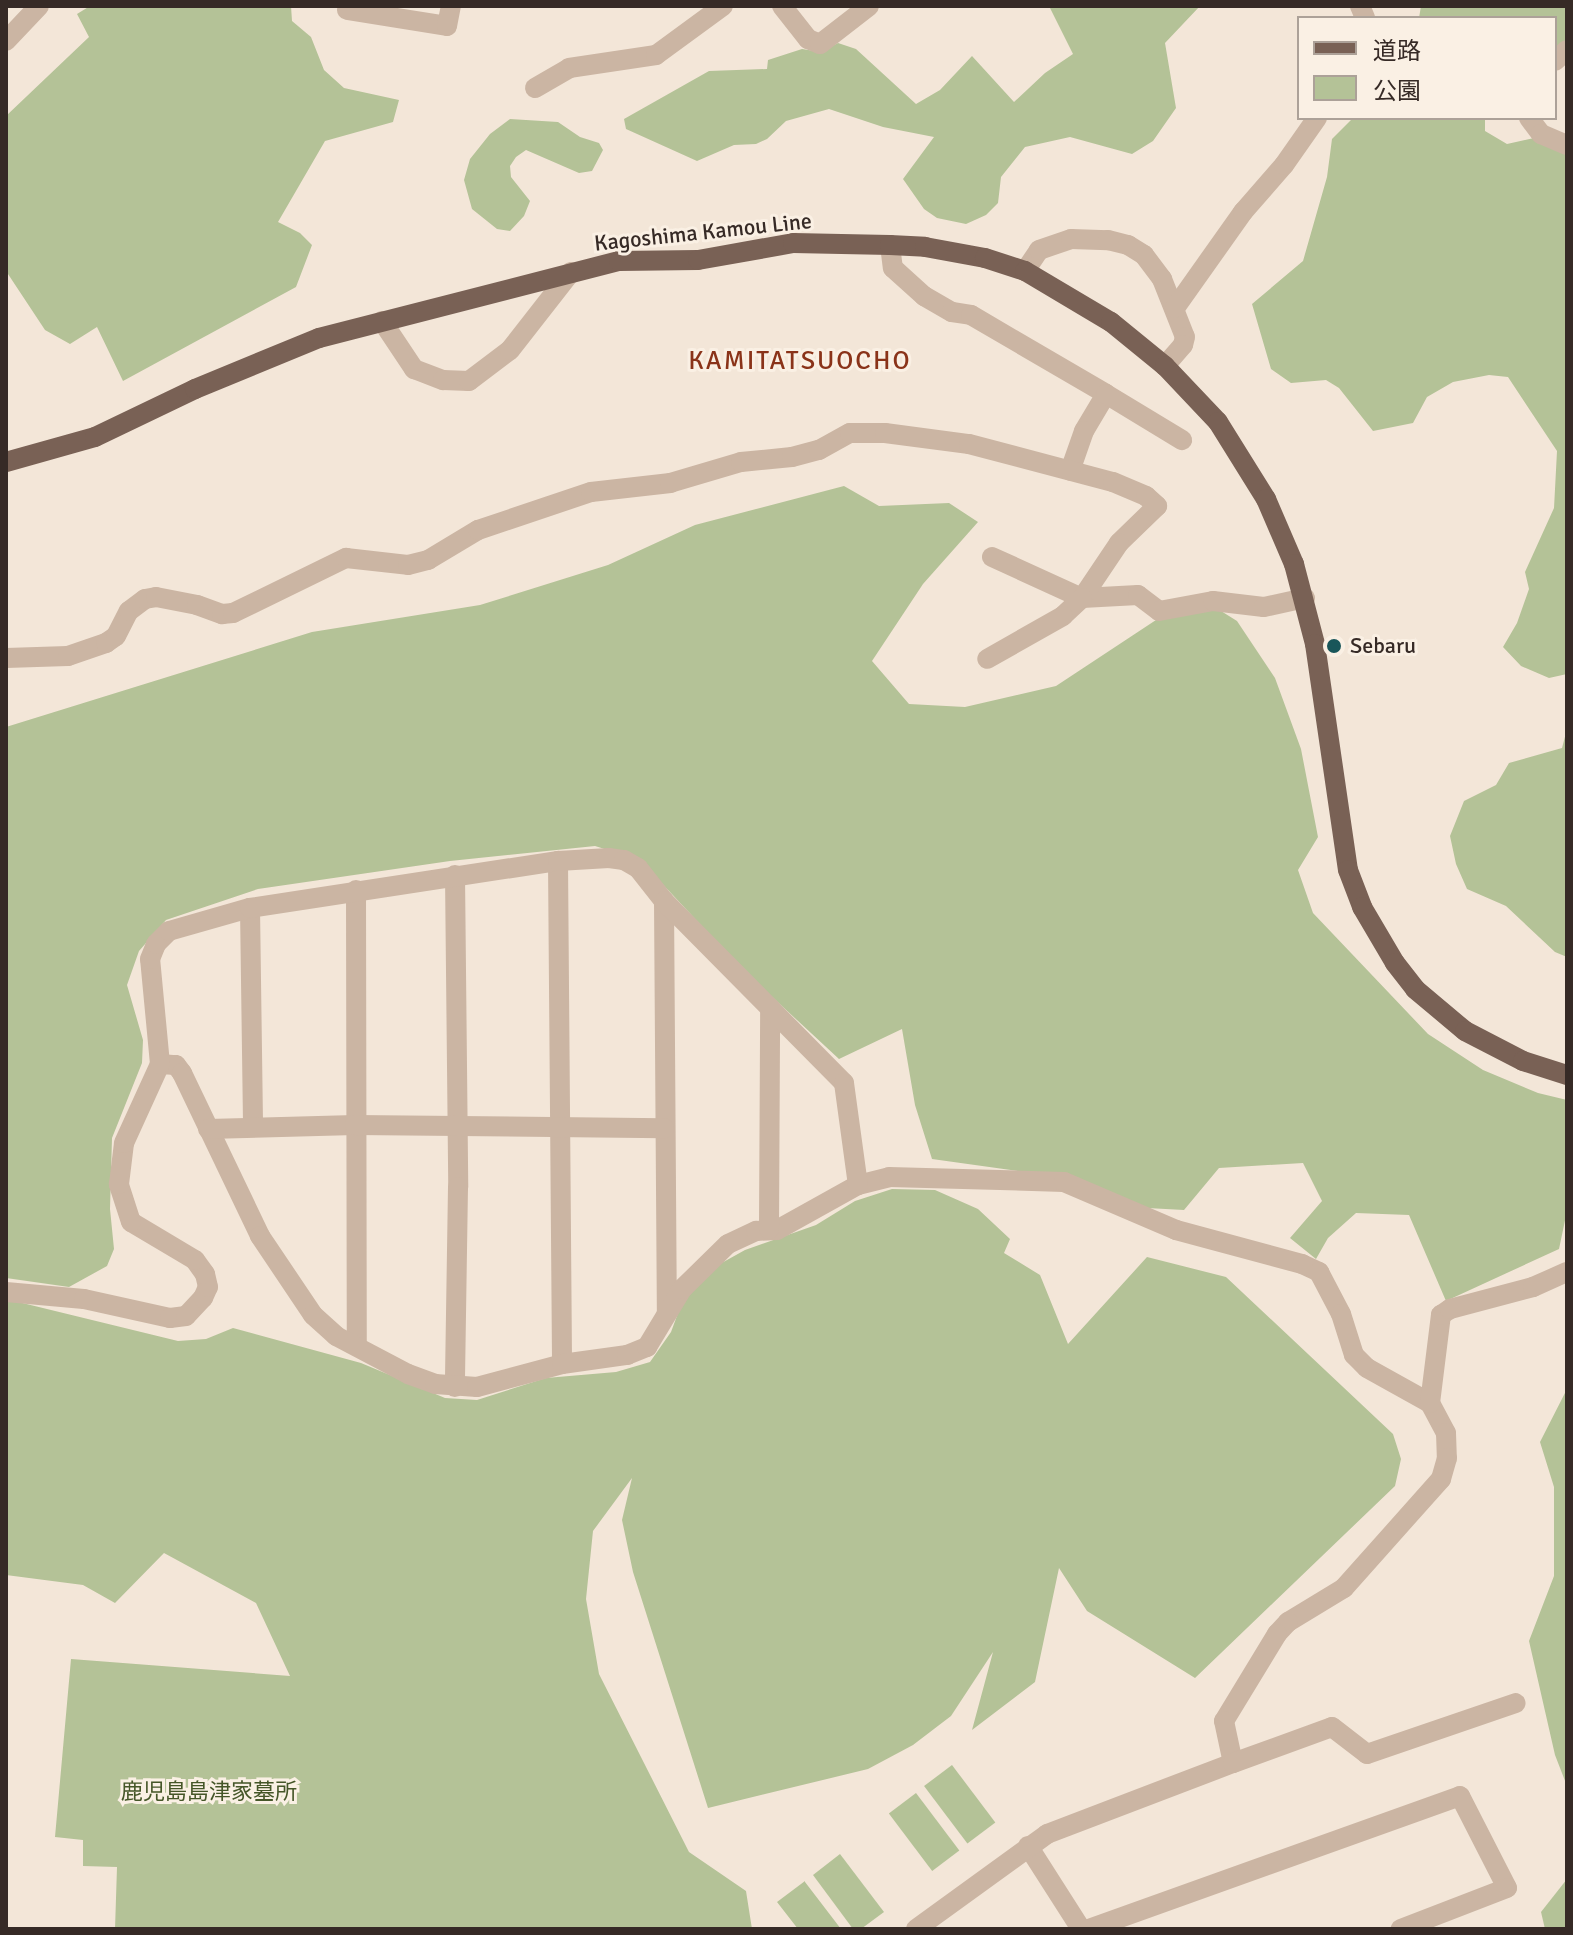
<!DOCTYPE html>
<meta charset="utf-8">
<style>
body{margin:0}
#map{position:relative;width:1573px;height:1935px;overflow:hidden;background:#f3e6d8;font-family:Signika,"Noto Sans JP",sans-serif}
div>[style]{position:absolute}
[style*='--x']{left:calc(var(--x)*1px);top:calc(var(--y)*1px);width:calc(var(--w)*1px);rotate:calc(var(--a)*1deg)}
.green>*{inset:0;background:#b4c297;transform-origin:0 0}
.minor>*{height:20px;margin:-10px;padding:0 10px;transform-origin:10px;border-radius:10px;background:#cbb5a3}
.primary>*{height:20px;margin:-10px;padding:0 10px;transform-origin:10px;border-radius:10px;background:#796155}
.dots>*{width:22px;height:22px;translate:-50% -50%;box-sizing:border-box;border:4px solid #faf0e4;border-radius:50%}
span{translate:-50% -50%;white-space:nowrap;text-align:center;line-height:1.15;-webkit-text-stroke:6px #faf0e4;paint-order:stroke}
.street-label{font-size:22px;color:#362a26}
.poi-label{font-size:22px;color:#362a26}
.left{translate:0 -50%;text-align:left}
.park-label{font-size:22px;color:#455628}
.quarter-label{font-size:26px;color:#8a3319;letter-spacing:2px}
.frame{position:absolute;inset:0;border:8px solid #362a26;pointer-events:none}
.legend{position:absolute;left:1297px;top:16px;width:260px;height:104px;box-sizing:border-box;background:#faf0e4;border:2px solid #aca198;margin:0;padding:10px 14px;list-style:none;font-size:24px;color:#362a26}
.legend li{display:flex;align-items:center;gap:16px;height:40px}
.legend b{width:40px;border:2px solid #aca198}
</style>
<div id="map">
<div class="green">
<div style="clip-path:polygon(90px 6px,291px 6px,292px 21px,311px 37px,324px 70px,344px 88px,399px 100px,393px 122px,325px 141px,278px 222px,300px 233px,312px 245px,296px 287px,123px 381px,97px 327px,70px 344px,45px 330px,6px 271px,6px 116px,89px 37px,77px 14px)"></div>
<div style="clip-path:polygon(1049px 6px,1200px 6px,1165px 43px,1176px 108px,1153px 141px,1132px 154px,1070px 137px,1025px 147px,1001px 177px,998px 203px,986px 215px,966px 224px,937px 218px,924px 209px,903px 179px,934px 137px,883px 127px,829px 109px,786px 121px,767px 139px,756px 144px,734px 145px,697px 161px,626px 129px,624px 119px,709px 71px,767px 69px,768px 60px,802px 49px,821px 52px,838px 43px,856px 49px,916px 104px,940px 90px,972px 56px,1014px 102px,1045px 73px,1073px 54px)"></div>
<div style="clip-path:polygon(1421px 6px,1567px 6px,1567px 41px,1555px 52px,1555px 18px,1419px 18px)"></div>
<div style="clip-path:polygon(1353px 118px,1485px 118px,1485px 131px,1507px 144px,1534px 138px,1567px 151px,1567px 674px,1549px 678px,1521px 666px,1503px 647px,1517px 623px,1529px 589px,1525px 572px,1554px 508px,1557px 451px,1508px 377px,1489px 375px,1453px 382px,1427px 397px,1413px 423px,1373px 431px,1339px 388px,1326px 380px,1291px 383px,1271px 369px,1252px 304px,1303px 261px,1327px 177px,1332px 139px)"></div>
<div style="clip-path:polygon(510px 119px,558px 122px,580px 137px,599px 143px,603px 150px,592px 171px,579px 173px,526px 150px,516px 157px,510px 166px,511px 177px,530px 201px,524px 216px,510px 231px,497px 229px,472px 209px,464px 180px,470px 159px,490px 134px)"></div>
<div style="clip-path:polygon(844px 486px,879px 506px,949px 503px,978px 522px,923px 584px,872px 661px,909px 704px,965px 707px,1056px 686px,1156px 620px,1213px 606px,1237px 621px,1275px 678px,1301px 749px,1318px 837px,1298px 870px,1313px 913px,1428px 1034px,1483px 1070px,1538px 1093px,1567px 1100px,1567px 1211px,1559px 1249px,1446px 1301px,1409px 1215px,1356px 1213px,1328px 1238px,1316px 1259px,1290px 1238px,1322px 1201px,1303px 1163px,1219px 1168px,1184px 1210px,1147px 1208px,1076px 1179px,932px 1159px,915px 1105px,902px 1029px,839px 1059px,742px 969px,640px 860px,595px 846px,450px 861px,258px 889px,166px 920px,139px 951px,127px 985px,143px 1040px,142px 1063px,112px 1138px,110px 1209px,114px 1249px,107px 1266px,69px 1287px,6px 1278px,6px 727px,312px 632px,480px 605px,608px 565px,695px 525px)"></div>
<div style="clip-path:polygon(1567px 729px,1567px 957px,1555px 952px,1506px 906px,1467px 889px,1456px 864px,1450px 836px,1464px 801px,1496px 785px,1509px 763px,1562px 748px)"></div>
<div style="clip-path:polygon(892px 1189px,935px 1190px,978px 1209px,1010px 1239px,1004px 1253px,1040px 1275px,1068px 1344px,1147px 1257px,1226px 1277px,1393px 1434px,1401px 1459px,1395px 1486px,1195px 1678px,1087px 1611px,1059px 1568px,1035px 1682px,972px 1730px,993px 1652px,951px 1716px,913px 1745px,868px 1769px,708px 1808px,633px 1572px,622px 1520px,632px 1478px,593px 1531px,586px 1599px,599px 1674px,689px 1852px,746px 1891px,752px 1929px,115px 1929px,117px 1867px,83px 1866px,83px 1840px,55px 1837px,71px 1659px,290px 1676px,256px 1603px,164px 1553px,115px 1603px,83px 1585px,6px 1575px,6px 1299px,178px 1341px,206px 1339px,233px 1328px,361px 1363px,445px 1398px,477px 1400px,546px 1378px,616px 1372px,650px 1362px,671px 1332px,684px 1297px,709px 1270px,745px 1250px,816px 1225px,855px 1201px)"></div>
<div style="clip-path:polygon(1567px 1389px,1567px 1786px,1555px 1755px,1529px 1641px,1554px 1576px,1554px 1487px,1540px 1442px)"></div>
<div style="left:952px;top:1765px;width:72px;height:35px;rotate:53deg"></div>
<div style="left:916px;top:1793px;width:72px;height:34px;rotate:53deg"></div>
<div style="clip-path:polygon(840px 1854px,884px 1912px,861px 1929px,853px 1929px,813px 1875px)"></div>
<div style="clip-path:polygon(1567px 1879px,1567px 1929px,1545px 1929px,1541px 1912px)"></div>
<div style="clip-path:polygon(805px 1881px,805px 1882px,841px 1929px,798px 1929px,777px 1902px)"></div>
</div>
<div class="minor">
<div style="--x:782;--y:6;--w:42;--a:51.8"></div>
<div style="--x:808;--y:39;--w:13;--a:23"></div>
<div style="--x:820;--y:44;--w:62;--a:-37.8"></div>
<div style="--x:1360;--y:6;--w:13;--a:67"></div>
<div style="--x:347;--y:10;--w:101;--a:9.1"></div>
<div style="--x:447;--y:26;--w:20;--a:-79"></div>
<div style="--x:6;--y:41;--w:48;--a:-46.7"></div>
<div style="--x:1555;--y:61;--w:16;--a:-43"></div>
<div style="--x:535;--y:88;--w:39;--a:-30"></div>
<div style="--x:569;--y:68;--w:88;--a:-8.5"></div>
<div style="--x:656;--y:55;--w:83;--a:-36.2"></div>
<div style="--x:1529;--y:118;--w:20;--a:53"></div>
<div style="--x:1541;--y:134;--w:28;--a:23"></div>
<div style="--x:890;--y:245;--w:23;--a:83"></div>
<div style="--x:893;--y:268;--w:42;--a:42.1"></div>
<div style="--x:924;--y:296;--w:32;--a:30"></div>
<div style="--x:952;--y:312;--w:19;--a:9"></div>
<div style="--x:971;--y:315;--w:156;--a:30.3"></div>
<div style="--x:1106;--y:394;--w:43;--a:120.7"></div>
<div style="--x:1084;--y:431;--w:42;--a:109.3"></div>
<div style="--x:1025;--y:271;--w:25;--a:-56"></div>
<div style="--x:1039;--y:250;--w:34;--a:-19"></div>
<div style="--x:1071;--y:239;--w:37;--a:2"></div>
<div style="--x:1108;--y:240;--w:21;--a:14"></div>
<div style="--x:1128;--y:245;--w:19;--a:32"></div>
<div style="--x:1144;--y:255;--w:30;--a:53"></div>
<div style="--x:1162;--y:279;--w:62;--a:68.4"></div>
<div style="--x:1185;--y:337;--w:8;--a:104"></div>
<div style="--x:1183;--y:345;--w:28;--a:131"></div>
<div style="--x:1175;--y:308;--w:118;--a:-54.7"></div>
<div style="--x:1243;--y:212;--w:62;--a:-48.9"></div>
<div style="--x:1284;--y:165;--w:57;--a:-54.9"></div>
<div style="--x:382;--y:321;--w:58;--a:56.3"></div>
<div style="--x:414;--y:369;--w:31;--a:21"></div>
<div style="--x:443;--y:380;--w:26;--a:2"></div>
<div style="--x:469;--y:381;--w:51;--a:-37.1"></div>
<div style="--x:510;--y:350;--w:99;--a:-52"></div>
<div style="--x:1106;--y:394;--w:89;--a:31.2"></div>
<div style="--x:992;--y:557;--w:99;--a:24.5"></div>
<div style="--x:1082;--y:598;--w:56;--a:-3.1"></div>
<div style="--x:1138;--y:595;--w:26;--a:37"></div>
<div style="--x:1159;--y:611;--w:55;--a:-10.5"></div>
<div style="--x:1213;--y:601;--w:51;--a:6.7"></div>
<div style="--x:1264;--y:607;--w:42;--a:-12.4"></div>
<div style="--x:6;--y:658;--w:62;--a:-1.8"></div>
<div style="--x:68;--y:656;--w:40;--a:-18.9"></div>
<div style="--x:106;--y:643;--w:12;--a:-35"></div>
<div style="--x:116;--y:636;--w:28;--a:-63"></div>
<div style="--x:129;--y:611;--w:20;--a:-37"></div>
<div style="--x:145;--y:599;--w:11;--a:-10"></div>
<div style="--x:156;--y:597;--w:42;--a:11"></div>
<div style="--x:197;--y:605;--w:27;--a:20"></div>
<div style="--x:222;--y:614;--w:11;--a:-5"></div>
<div style="--x:233;--y:613;--w:126;--a:-26"></div>
<div style="--x:346;--y:558;--w:62;--a:6.4"></div>
<div style="--x:408;--y:565;--w:21;--a:-14"></div>
<div style="--x:428;--y:560;--w:58;--a:-31"></div>
<div style="--x:478;--y:530;--w:119;--a:-18.6"></div>
<div style="--x:591;--y:492;--w:80;--a:-6.5"></div>
<div style="--x:670;--y:483;--w:74;--a:-16.5"></div>
<div style="--x:741;--y:462;--w:51;--a:-5.6"></div>
<div style="--x:792;--y:457;--w:28;--a:-15"></div>
<div style="--x:819;--y:450;--w:35;--a:-29"></div>
<div style="--x:850;--y:433;--w:35;--a:0"></div>
<div style="--x:885;--y:433;--w:85;--a:7.5"></div>
<div style="--x:969;--y:444;--w:149;--a:14.8"></div>
<div style="--x:1113;--y:482;--w:36;--a:23"></div>
<div style="--x:1146;--y:496;--w:15;--a:42"></div>
<div style="--x:1157;--y:506;--w:53;--a:135.8"></div>
<div style="--x:1119;--y:543;--w:66;--a:123.9"></div>
<div style="--x:1082;--y:598;--w:26;--a:137"></div>
<div style="--x:1063;--y:616;--w:87;--a:150.5"></div>
<div style="--x:558;--y:861;--w:503;--a:89.54"></div>
<div style="--x:455;--y:875;--w:312;--a:89.4"></div>
<div style="--x:458;--y:1187;--w:200;--a:90.9"></div>
<div style="--x:356;--y:890;--w:456;--a:89.9"></div>
<div style="--x:664;--y:901;--w:411;--a:89.6"></div>
<div style="--x:250;--y:908;--w:219;--a:89.2"></div>
<div style="--x:160;--y:1064;--w:16;--a:4"></div>
<div style="--x:176;--y:1065;--w:10;--a:53"></div>
<div style="--x:182;--y:1073;--w:181;--a:64.4"></div>
<div style="--x:260;--y:1236;--w:95;--a:56.1"></div>
<div style="--x:313;--y:1315;--w:31;--a:42"></div>
<div style="--x:336;--y:1336;--w:81;--a:27.8"></div>
<div style="--x:408;--y:1374;--w:29;--a:20"></div>
<div style="--x:435;--y:1384;--w:42;--a:4.1"></div>
<div style="--x:477;--y:1387;--w:88;--a:-15.1"></div>
<div style="--x:562;--y:1364;--w:66;--a:-7.9"></div>
<div style="--x:627;--y:1355;--w:22;--a:-22"></div>
<div style="--x:647;--y:1347;--w:68;--a:-58.9"></div>
<div style="--x:682;--y:1289;--w:64;--a:-44.4"></div>
<div style="--x:728;--y:1244;--w:31;--a:-25"></div>
<div style="--x:756;--y:1231;--w:21;--a:-3"></div>
<div style="--x:777;--y:1230;--w:93;--a:-29.1"></div>
<div style="--x:858;--y:1185;--w:32;--a:-14"></div>
<div style="--x:889;--y:1177;--w:175;--a:1.6"></div>
<div style="--x:1064;--y:1182;--w:122;--a:23.2"></div>
<div style="--x:1176;--y:1230;--w:131;--a:15.1"></div>
<div style="--x:1302;--y:1264;--w:19;--a:25"></div>
<div style="--x:1319;--y:1272;--w:47;--a:62.4"></div>
<div style="--x:1341;--y:1314;--w:43;--a:72.4"></div>
<div style="--x:1354;--y:1355;--w:18;--a:45"></div>
<div style="--x:1367;--y:1368;--w:72;--a:29.1"></div>
<div style="--x:1430;--y:1403;--w:34;--a:62"></div>
<div style="--x:1446;--y:1433;--w:25;--a:88"></div>
<div style="--x:1447;--y:1458;--w:22;--a:106"></div>
<div style="--x:1441;--y:1479;--w:146;--a:131.7"></div>
<div style="--x:1344;--y:1588;--w:66;--a:148.7"></div>
<div style="--x:1288;--y:1622;--w:16;--a:133"></div>
<div style="--x:1277;--y:1634;--w:102;--a:121.3"></div>
<div style="--x:1224;--y:1721;--w:43;--a:77.9"></div>
<div style="--x:208;--y:1129;--w:147;--a:-1.6"></div>
<div style="--x:355;--y:1125;--w:309;--a:0.6"></div>
<div style="--x:769;--y:1229;--w:221;--a:-89.7"></div>
<div style="--x:6;--y:1292;--w:78;--a:5.1"></div>
<div style="--x:84;--y:1299;--w:88;--a:12.5"></div>
<div style="--x:170;--y:1318;--w:16;--a:-7"></div>
<div style="--x:186;--y:1316;--w:25;--a:-47"></div>
<div style="--x:203;--y:1298;--w:12;--a:-66"></div>
<div style="--x:208;--y:1287;--w:13;--a:-103"></div>
<div style="--x:205;--y:1274;--w:17;--a:-126"></div>
<div style="--x:195;--y:1260;--w:74;--a:-149.3"></div>
<div style="--x:131;--y:1222;--w:40;--a:-108"></div>
<div style="--x:119;--y:1184;--w:41;--a:-83"></div>
<div style="--x:124;--y:1143;--w:87;--a:-65.5"></div>
<div style="--x:160;--y:1064;--w:105;--a:-95.4"></div>
<div style="--x:150;--y:959;--w:16;--a:-68"></div>
<div style="--x:156;--y:944;--w:18;--a:-45"></div>
<div style="--x:169;--y:931;--w:84;--a:-15.9"></div>
<div style="--x:250;--y:908;--w:312;--a:-8.7"></div>
<div style="--x:558;--y:861;--w:51;--a:-3.4"></div>
<div style="--x:609;--y:858;--w:15;--a:8"></div>
<div style="--x:624;--y:860;--w:16;--a:30"></div>
<div style="--x:638;--y:868;--w:42;--a:51.8"></div>
<div style="--x:664;--y:901;--w:256;--a:45.3"></div>
<div style="--x:844;--y:1083;--w:103;--a:82.2"></div>
<div style="--x:1430;--y:1403;--w:89;--a:-82.9"></div>
<div style="--x:1441;--y:1315;--w:11;--a:-34"></div>
<div style="--x:1450;--y:1309;--w:86;--a:-14.8"></div>
<div style="--x:1533;--y:1287;--w:37;--a:-24"></div>
<div style="--x:1028;--y:1846;--w:98;--a:57.4"></div>
<div style="--x:916;--y:1929;--w:162;--a:-35.9"></div>
<div style="--x:1047;--y:1834;--w:199;--a:-20.9"></div>
<div style="--x:1233;--y:1763;--w:105;--a:-20"></div>
<div style="--x:1332;--y:1727;--w:44;--a:37.6"></div>
<div style="--x:1367;--y:1754;--w:157;--a:-18.9"></div>
<div style="--x:1089;--y:1929;--w:394;--a:-19.7"></div>
<div style="--x:1460;--y:1796;--w:103;--a:62.9"></div>
<div style="--x:1507;--y:1888;--w:114;--a:158.9"></div>
</div>
<div class="primary">
<div style="--x:6;--y:462;--w:92;--a:-15.7"></div>
<div style="--x:95;--y:437;--w:111;--a:-25.6"></div>
<div style="--x:195;--y:389;--w:134;--a:-22.4"></div>
<div style="--x:319;--y:338;--w:310;--a:-14.4"></div>
<div style="--x:619;--y:261;--w:79;--a:-0.7"></div>
<div style="--x:698;--y:260;--w:97;--a:-10.1"></div>
<div style="--x:793;--y:243;--w:97;--a:1.2"></div>
<div style="--x:890;--y:245;--w:35;--a:3"></div>
<div style="--x:925;--y:247;--w:61;--a:10.4"></div>
<div style="--x:985;--y:258;--w:42;--a:18"></div>
<div style="--x:1025;--y:271;--w:100;--a:30.7"></div>
<div style="--x:1111;--y:322;--w:70;--a:39.2"></div>
<div style="--x:1165;--y:366;--w:77;--a:46.6"></div>
<div style="--x:1218;--y:422;--w:91;--a:58.1"></div>
<div style="--x:1266;--y:499;--w:71;--a:66.7"></div>
<div style="--x:1294;--y:564;--w:83;--a:75.3"></div>
<div style="--x:1315;--y:644;--w:228;--a:81.7"></div>
<div style="--x:1348;--y:870;--w:40;--a:69"></div>
<div style="--x:1362;--y:907;--w:65;--a:59.5"></div>
<div style="--x:1395;--y:963;--w:33;--a:52"></div>
<div style="--x:1415;--y:989;--w:65;--a:40"></div>
<div style="--x:1465;--y:1031;--w:65;--a:27.3"></div>
<div style="--x:1523;--y:1061;--w:46;--a:17.7"></div>
</div>
<div class="dots">
<div style="left:1334px;top:646px;background:#19565a"></div>
</div>
<div class="street-label">
<span style="left:703px;top:232px;rotate:-6deg">Kagoshima Kamou Line</span>
</div>
<div class="poi-label">
<span class="left" style="left:1350px;top:646px">Sebaru</span>
</div>
<div class="park-label">
<span style="left:209px;top:1792px">鹿児島島津家墓所</span>
</div>
<div class="quarter-label">
<span style="left:800px;top:362px">KAMITATSUOCHO</span>
</div>
<div class="frame"></div>
<ul class="legend">
<li><b style="height:10px;background:#796155"></b>道路</li>
<li><b style="height:22px;background:#b4c297"></b>公園</li>
</ul>
</div>
